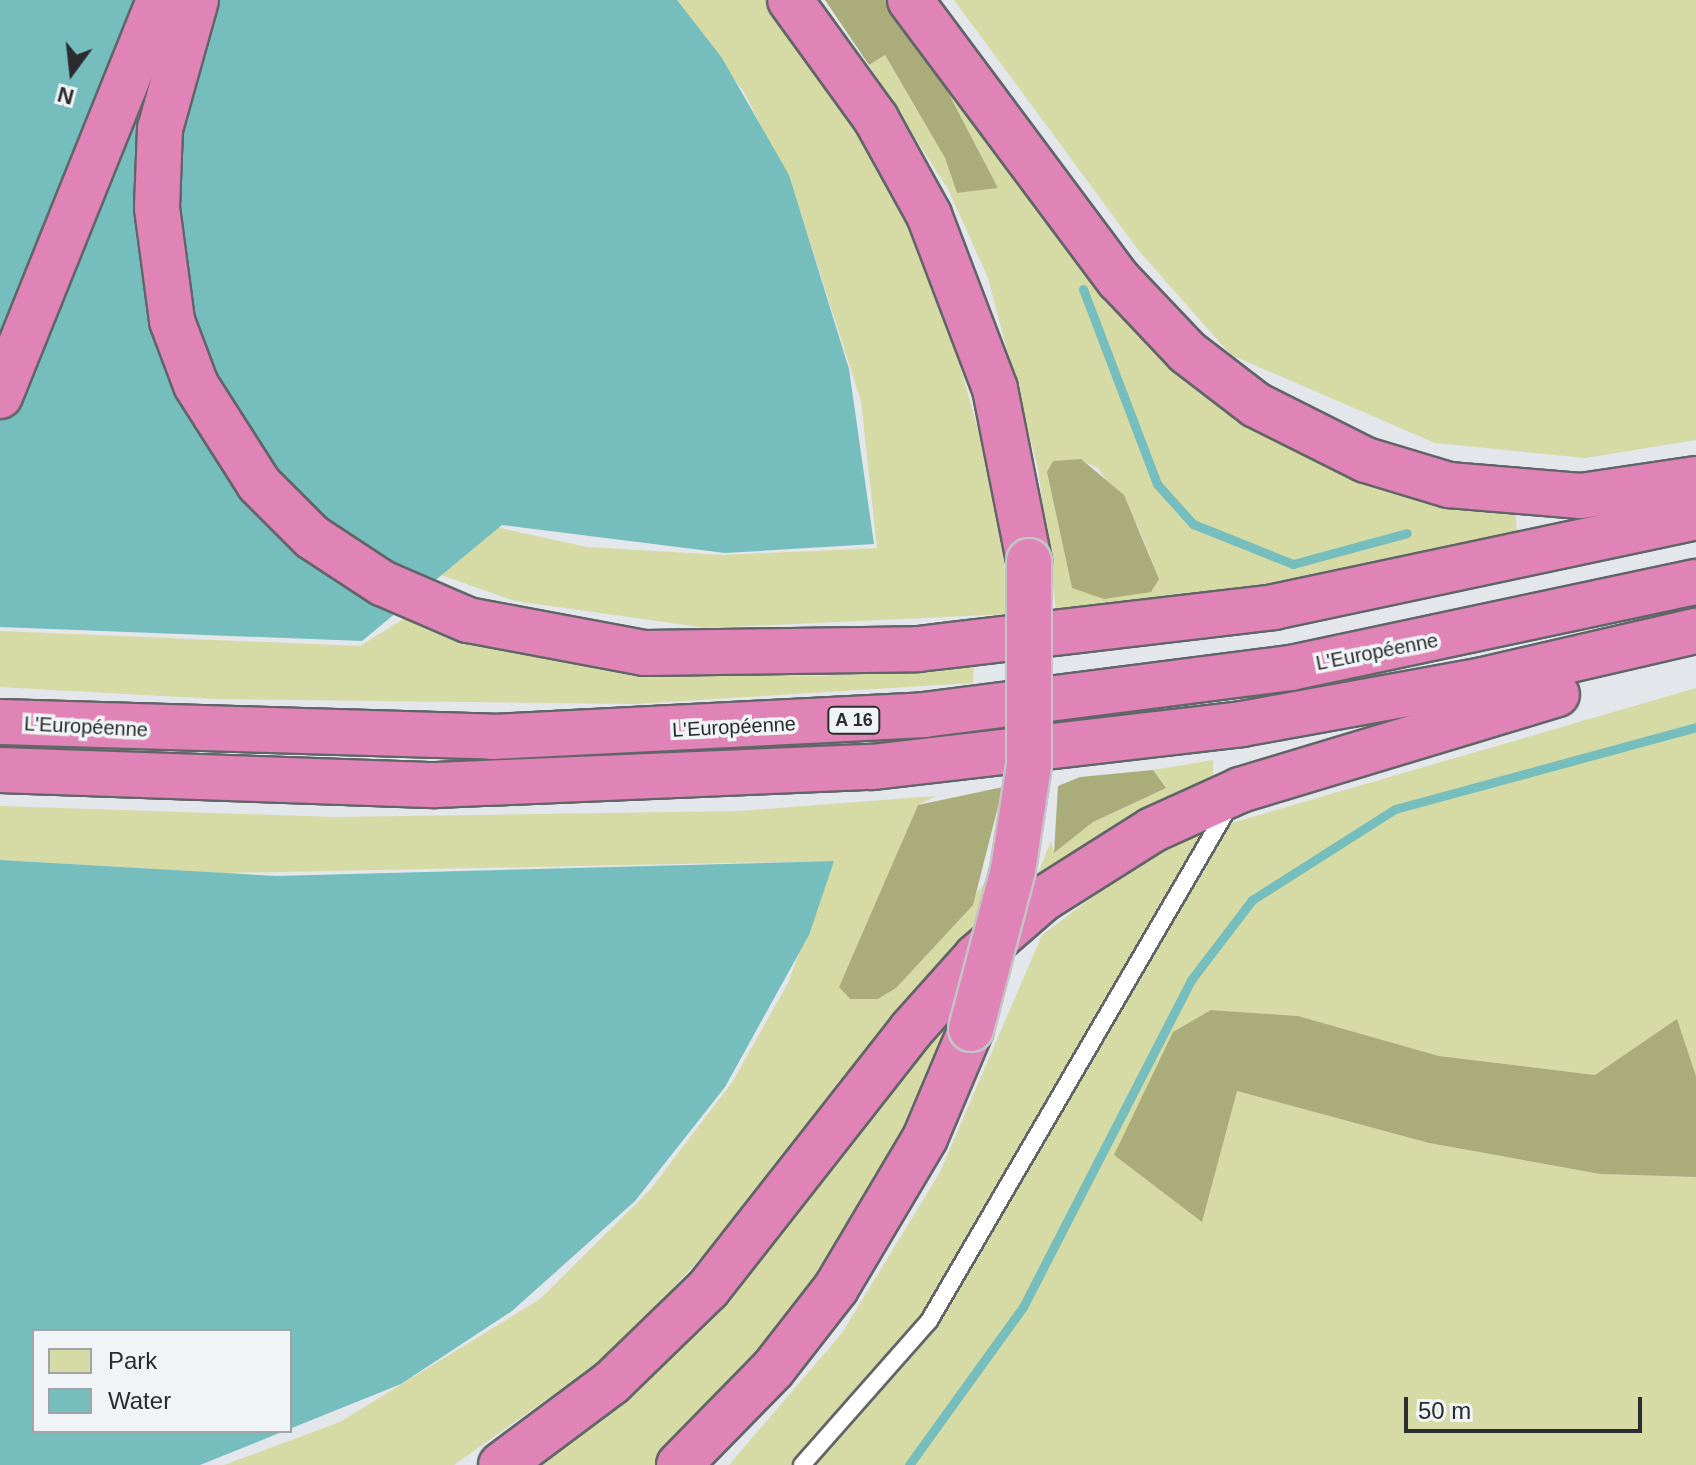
<!DOCTYPE html>
<meta charset="utf-8">
<style>
body{margin:0}
#map{position:relative;width:1696px;height:1465px;overflow:hidden;background:#e3e6ea;font-family:Helvetica,sans-serif}
div>[style]{position:absolute}
[style*='--x']{left:calc(var(--x)*1px);top:calc(var(--y)*1px);width:calc(var(--w)*1px);rotate:calc(var(--a)*1deg)}
.green>*{inset:0;background:#d6daa5}
.forest>*{inset:0;background:#aaad79}
.water>*{inset:0;background:#76bdbd}
.stream>*{height:9px;margin:-4.5px;padding:0 4.5px;transform-origin:4.5px;border-radius:4.5px;background:#76bdbd}
.roads{filter:drop-shadow(2px 0 #626568) drop-shadow(-2px 0 #626568) drop-shadow(0 2px #626568) drop-shadow(0 -2px #626568)}
.service>*{height:16px;margin:-8px;padding:0 8px;transform-origin:8px;border-radius:8px;background:#fff}
.motorway>*{height:44px;margin:-22px;padding:0 22px;transform-origin:22px;border-radius:22px;background:#e083b7}
.bridges{filter:drop-shadow(2px 0 #c3c4c4) drop-shadow(-2px 0 #c3c4c4) drop-shadow(0 2px #c3c4c4) drop-shadow(0 -2px #c3c4c4)}
.motorway-bridge>*{height:44px;margin:-22px;padding:0 22px;transform-origin:22px;border-radius:22px;background:#e083b7}
span{translate:-50% -50%;white-space:nowrap;text-align:center;line-height:1.15;-webkit-text-stroke:7px #f0f4f7;paint-order:stroke}
.shield-label span{padding:2px 6px;background:#f0f4f7;border:2px solid;border-radius:6px;-webkit-text-stroke-width:0}
.shield-label{font-size:18px;color:#2a2c2d;font-weight:700}
.street-label{font-size:20px;color:#2a2c2d}
.legend{position:absolute;left:32px;top:1329px;width:260px;height:104px;box-sizing:border-box;background:#f0f4f7;border:2px solid #a1a4a6;margin:0;padding:10px 14px;list-style:none;font-size:24px;color:#2a2c2d}
.legend li{display:flex;align-items:center;gap:16px;height:40px}
.legend b{width:40px;border:2px solid #a1a4a6}
.north{position:absolute;left:32px;top:32px;width:80px;height:80px;-webkit-text-stroke:6px #f0f4f7;paint-order:stroke;rotate:195deg;font-size:22px;font-weight:700;line-height:32px;text-align:center;color:#2a2c2d}
.north::after{content:'';display:block;margin:auto;width:28px;height:36px;background:#2a2c2d;clip-path:polygon(50% 0,100% 100%,50% 72%,0 100%)}
.scale{position:absolute;left:1404px;top:1397px;width:238px;height:36px;box-sizing:border-box;border:4px solid #2a2c2d;border-top:0;padding-left:10px;font-size:24px;line-height:28px;white-space:nowrap;color:#2a2c2d;-webkit-text-stroke:6px #f0f4f7;paint-order:stroke}
</style>
<div id="map">
<div class="green">
<div style="clip-path:polygon(674px 0,770px 0,854px 119px,923px 249px,955px 348px,996px 494px,1010px 614px,706px 628px,515px 601px,441px 575px,491px 526px,587px 547px,722px 555px,877px 548px,861px 401px,794px 192px,744px 92px)"></div>
<div style="clip-path:polygon(954px 0,1696px 0,1696px 440px,1585px 458px,1435px 443px,1231px 355px,1139px 251px)"></div>
<div style="clip-path:polygon(evenodd,915px 29px,1114px 304px,1166px 362px,1282px 444px,1407px 489px,1516px 513px,1517px 542px,1057px 618px,1038px 468px,988px 278px,949px 191px,869px 65px,884px 54px,945px 158px,957px 193px,998px 188px,915px 29px,1081px 460px,1098px 468px,1138px 526px,1159px 579px,1072px 588px,1047px 472px,1053px 461px,1081px 460px)"></div>
<div style="clip-path:polygon(405px 618px,616px 672px,821px 676px,974px 665px,973px 683px,635px 704px,216px 699px,0 687px,0 631px,360px 646px)"></div>
<div style="clip-path:polygon(1696px 688px,1696px 1076px,1677px 1020px,1595px 1075px,1439px 1056px,1298px 1016px,1211px 1010px,1237px 1091px,1429px 1143px,1600px 1174px,1696px 1177px,1696px 1465px,729px 1465px,842px 1333px,940px 1172px,1042px 935px,1166px 842px)"></div>
<div style="clip-path:polygon(1213px 760px,1213px 781px,1159px 800px,1038px 873px,1051px 841px,1054px 853px,1093px 822px,1165px 788px,1153px 770px)"></div>
<div style="clip-path:polygon(936px 796px,918px 805px,839px 987px,850px 999px,878px 999px,896px 988px,984px 884px,980px 928px,885px 1027px,726px 1230px,618px 1349px,454px 1465px,224px 1465px,340px 1422px,540px 1299px,650px 1190px,733px 1081px,788px 983px,833px 861px,223px 873px,0 860px,0 806px,335px 817px,739px 811px)"></div>
<div style="clip-path:polygon(960px 1014px,924px 1106px,830px 1271px,660px 1465px,536px 1465px,651px 1374px,721px 1302px,923px 1046px)"></div>
</div>
<div class="forest">
<div style="clip-path:polygon(825px 0,890px 0,915px 29px,998px 188px,957px 193px,945px 158px,885px 55px,869px 65px)"></div>
<div style="clip-path:polygon(1081px 459px,1124px 495px,1159px 579px,1151px 592px,1104px 599px,1072px 588px,1047px 472px,1053px 461px)"></div>
<div style="clip-path:polygon(1153px 770px,1166px 788px,1093px 822px,1054px 853px,1058px 786px,1080px 777px)"></div>
<div style="clip-path:polygon(1003px 787px,973px 905px,896px 988px,878px 999px,850px 999px,839px 987px,918px 805px)"></div>
<div style="clip-path:polygon(1211px 1010px,1298px 1016px,1439px 1056px,1595px 1075px,1677px 1019px,1696px 1076px,1696px 1177px,1600px 1174px,1429px 1143px,1237px 1091px,1202px 1222px,1114px 1155px,1173px 1032px)"></div>
</div>
<div class="water">
<div style="clip-path:polygon(0 0,677px 0,722px 58px,789px 175px,849px 369px,874px 544px,725px 553px,502px 525px,362px 641px,0 627px)"></div>
<div style="clip-path:polygon(evenodd,0 860px,276px 876px,834px 861px,809px 935px,725px 1087px,635px 1201px,512px 1311px,401px 1384px,200px 1465px,0 1465px,0 860px,290px 1331px,290px 1431px,34px 1431px,34px 1331px,290px 1331px)"></div>
</div>
<div class="stream">
<div style="--x:1083;--y:289;--w:209;--a:69.2"></div>
<div style="--x:1157;--y:484;--w:54;--a:48"></div>
<div style="--x:1193;--y:524;--w:108;--a:21.8"></div>
<div style="--x:1293;--y:564;--w:118;--a:-15.2"></div>
<div style="--x:909;--y:1465;--w:195;--a:-54.2"></div>
<div style="--x:1023;--y:1307;--w:368;--a:-62.8"></div>
<div style="--x:1191;--y:980;--w:101;--a:-52.7"></div>
<div style="--x:1252;--y:900;--w:169;--a:-32.5"></div>
<div style="--x:1395;--y:809;--w:312;--a:-15.2"></div>
</div>
<div class="roads">
<div class="service">
<div style="--x:802;--y:1465;--w:192;--a:-48.6"></div>
<div style="--x:929;--y:1321;--w:594;--a:-59.76"></div>
</div>
<div class="motorway">
<div style="--x:196;--y:0;--w:134;--a:105.6"></div>
<div style="--x:160;--y:129;--w:79;--a:92.2"></div>
<div style="--x:157;--y:208;--w:114;--a:82.4"></div>
<div style="--x:172;--y:321;--w:68;--a:69.4"></div>
<div style="--x:196;--y:385;--w:117;--a:57.5"></div>
<div style="--x:259;--y:484;--w:75;--a:45"></div>
<div style="--x:312;--y:537;--w:84;--a:33.3"></div>
<div style="--x:382;--y:583;--w:94;--a:23.3"></div>
<div style="--x:468;--y:620;--w:180;--a:10.6"></div>
<div style="--x:645;--y:653;--w:273;--a:-0.8"></div>
<div style="--x:918;--y:649;--w:358;--a:-6.7"></div>
<div style="--x:1274;--y:607;--w:431;--a:-12"></div>
<div style="--x:790;--y:0;--w:147;--a:54.1"></div>
<div style="--x:876;--y:119;--w:110;--a:61.1"></div>
<div style="--x:929;--y:215;--w:186;--a:69.2"></div>
<div style="--x:995;--y:389;--w:175;--a:78.8"></div>
<div style="--x:910;--y:0;--w:349;--a:53.3"></div>
<div style="--x:1119;--y:280;--w:99;--a:46.6"></div>
<div style="--x:1187;--y:352;--w:87;--a:37.5"></div>
<div style="--x:1256;--y:405;--w:123;--a:26.6"></div>
<div style="--x:1366;--y:460;--w:87;--a:16.8"></div>
<div style="--x:1449;--y:485;--w:132;--a:4.8"></div>
<div style="--x:1581;--y:496;--w:116;--a:-8.4"></div>
<div style="--x:0;--y:396;--w:427;--a:-68.1"></div>
<div style="--x:0;--y:722;--w:493;--a:1.7"></div>
<div style="--x:493;--y:737;--w:432;--a:-2.9"></div>
<div style="--x:924;--y:715;--w:370;--a:-7.3"></div>
<div style="--x:1291;--y:668;--w:414;--a:-12"></div>
<div style="--x:0;--y:770;--w:436;--a:2"></div>
<div style="--x:436;--y:785;--w:436;--a:-2.4"></div>
<div style="--x:872;--y:767;--w:372;--a:-6.6"></div>
<div style="--x:1242;--y:724;--w:245;--a:-10.3"></div>
<div style="--x:1483;--y:680;--w:219;--a:-13"></div>
<div style="--x:501;--y:1465;--w:137;--a:-36.7"></div>
<div style="--x:611;--y:1383;--w:135;--a:-44.1"></div>
<div style="--x:708;--y:1289;--w:329;--a:-51.9"></div>
<div style="--x:911;--y:1030;--w:98;--a:-48.3"></div>
<div style="--x:976;--y:957;--w:89;--a:-40.9"></div>
<div style="--x:1043;--y:899;--w:129;--a:-32.3"></div>
<div style="--x:1152;--y:830;--w:97;--a:-24.4"></div>
<div style="--x:1240;--y:790;--w:331;--a:-16.8"></div>
<div style="--x:679;--y:1465;--w:134;--a:-45.6"></div>
<div style="--x:773;--y:1369;--w:103;--a:-52.1"></div>
<div style="--x:836;--y:1288;--w:174;--a:-59.3"></div>
<div style="--x:925;--y:1138;--w:118;--a:-67.1"></div>
</div>
</div>
<div class="bridges">
<div class="motorway-bridge">
<div style="--x:971;--y:1029;--w:164;--a:-75.2"></div>
<div style="--x:1013;--y:870;--w:106;--a:-81.3"></div>
<div style="--x:1029;--y:765;--w:204;--a:-90"></div>
</div>
</div>
<div class="shield-label">
<span style="left:854px;top:720px">A 16</span>
</div>
<div class="street-label">
<span style="left:1377px;top:652px;rotate:-11deg">L'Européenne</span>
<span style="left:86px;top:727px;rotate:3deg">L'Européenne</span>
<span style="left:734px;top:727px;rotate:-3deg">L'Européenne</span>
</div>
<ul class="legend">
<li><b style="height:22px;background:#d6daa5"></b>Park</li>
<li><b style="height:22px;background:#76bdbd"></b>Water</li>
</ul>
<div class="north">N</div>
<div class="scale">50 m</div>
</div>
